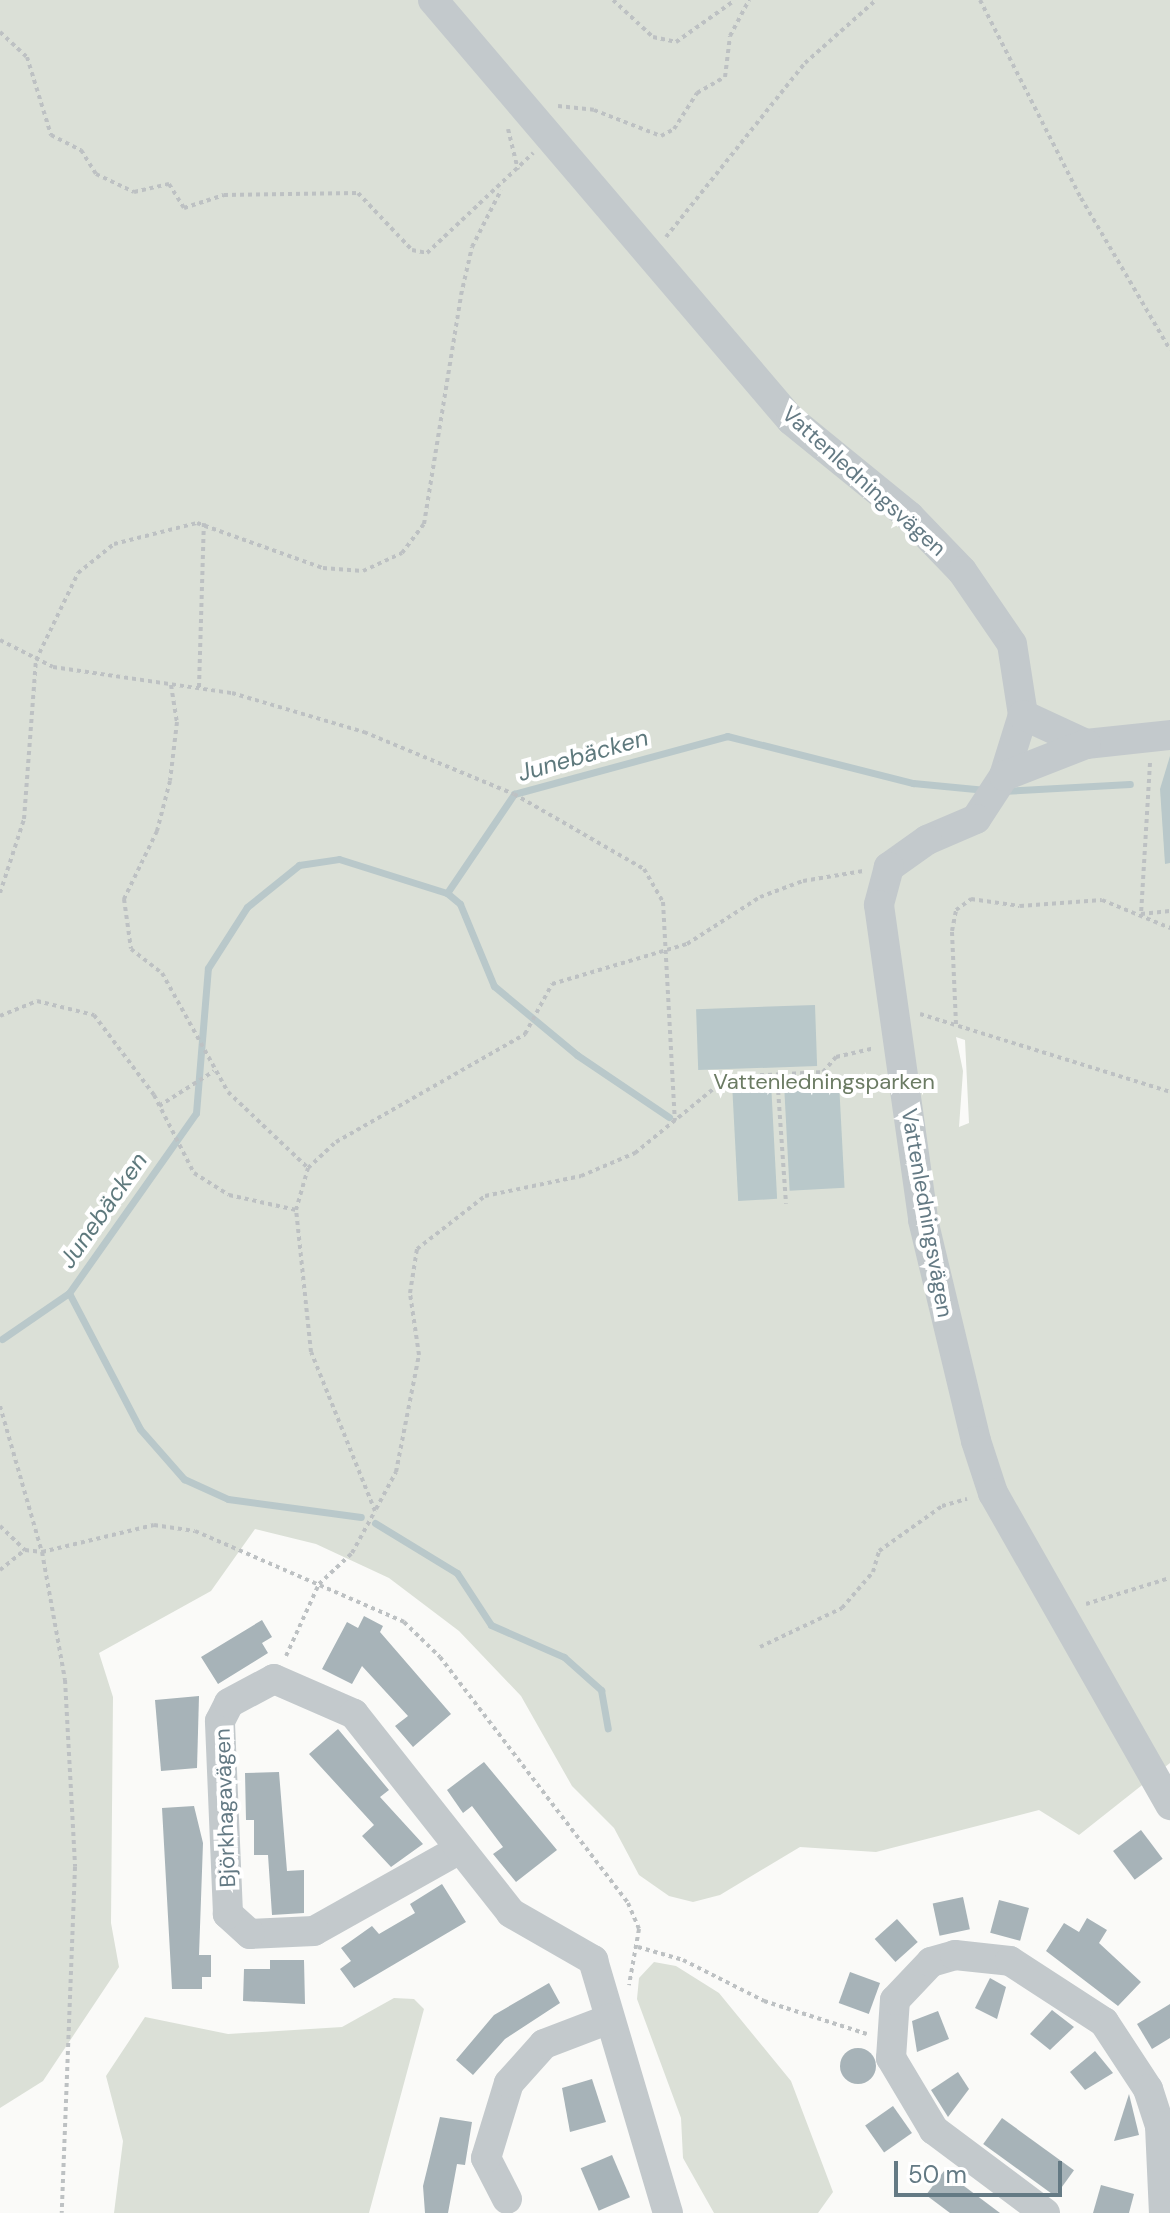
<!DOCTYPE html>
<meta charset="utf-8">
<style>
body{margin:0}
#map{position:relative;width:1170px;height:2213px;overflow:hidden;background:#fafaf8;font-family:"DM Sans",sans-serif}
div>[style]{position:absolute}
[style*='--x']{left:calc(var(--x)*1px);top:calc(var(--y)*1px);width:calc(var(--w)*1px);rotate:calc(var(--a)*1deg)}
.green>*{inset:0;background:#dbe0d7}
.water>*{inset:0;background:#b9c8ca;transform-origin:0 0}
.stream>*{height:7px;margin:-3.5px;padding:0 3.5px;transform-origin:3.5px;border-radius:3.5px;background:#b9c8ca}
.building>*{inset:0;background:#a7b3b8;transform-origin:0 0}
.round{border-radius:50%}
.path>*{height:4px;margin-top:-2px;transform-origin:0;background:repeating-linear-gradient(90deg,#bdc1c3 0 4px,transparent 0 8px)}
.minor>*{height:30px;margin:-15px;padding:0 15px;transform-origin:15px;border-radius:15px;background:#c3c9cc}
span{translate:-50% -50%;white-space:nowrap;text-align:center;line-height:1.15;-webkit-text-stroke:8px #fff;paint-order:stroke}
.street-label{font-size:22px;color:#647a84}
.park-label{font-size:22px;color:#6b7b63}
.water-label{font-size:24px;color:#5e797d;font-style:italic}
.scale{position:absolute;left:894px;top:2161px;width:168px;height:36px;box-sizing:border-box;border:4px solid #647a84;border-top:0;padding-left:10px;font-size:24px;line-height:28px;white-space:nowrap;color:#647a84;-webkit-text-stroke:6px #fff;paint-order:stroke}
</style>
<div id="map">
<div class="green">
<div style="clip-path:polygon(evenodd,0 0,1170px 0,1170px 1763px,1079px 1835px,1039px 1810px,876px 1852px,800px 1847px,720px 1895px,693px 1902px,669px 1896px,639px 1875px,614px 1828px,572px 1786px,521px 1696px,459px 1631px,389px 1578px,316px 1544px,255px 1529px,211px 1591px,99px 1653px,113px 1697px,111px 1923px,119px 1967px,43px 2081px,0 2108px,0 0,956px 1037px,965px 1040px,969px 1123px,959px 1127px,963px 1071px,956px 1037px)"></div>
<div style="clip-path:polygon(654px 1962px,676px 1966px,719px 1993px,791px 2081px,833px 2192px,818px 2213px,714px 2213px,683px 2158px,681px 2118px,637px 1999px,639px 1978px)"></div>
<div style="clip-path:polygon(394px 1998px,414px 1999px,424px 2009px,369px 2213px,114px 2213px,123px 2141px,106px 2076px,145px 2017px,228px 2034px,342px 2027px)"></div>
</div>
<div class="water">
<div style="clip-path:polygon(1170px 756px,1170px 863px,1165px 864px,1160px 789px)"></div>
<div style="left:815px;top:1005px;width:61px;height:119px;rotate:88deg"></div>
<div style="left:771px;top:1082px;width:117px;height:39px;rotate:87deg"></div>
<div style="left:839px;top:1082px;width:106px;height:55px;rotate:87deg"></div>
</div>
<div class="stream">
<div style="--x:1002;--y:791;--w:128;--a:-3.1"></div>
<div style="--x:447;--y:893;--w:17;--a:40"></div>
<div style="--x:460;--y:904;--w:89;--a:67.5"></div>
<div style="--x:494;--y:986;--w:108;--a:39.7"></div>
<div style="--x:577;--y:1055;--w:111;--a:34"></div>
<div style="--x:69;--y:1293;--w:153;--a:62.4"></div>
<div style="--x:140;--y:1429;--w:67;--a:48.7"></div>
<div style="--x:184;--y:1479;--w:48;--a:24.4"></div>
<div style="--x:228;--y:1499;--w:134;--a:7.7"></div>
<div style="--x:2;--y:1339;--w:81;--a:-34.5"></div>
<div style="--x:69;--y:1293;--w:220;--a:-54.8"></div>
<div style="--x:196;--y:1113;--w:145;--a:-85.3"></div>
<div style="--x:208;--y:968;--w:72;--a:-57.4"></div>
<div style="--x:247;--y:907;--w:67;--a:-38.9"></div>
<div style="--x:299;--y:865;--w:40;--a:-8.5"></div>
<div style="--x:339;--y:859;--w:113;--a:17.5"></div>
<div style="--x:447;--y:893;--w:120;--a:-55.9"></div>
<div style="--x:514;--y:794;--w:221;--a:-15.2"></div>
<div style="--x:727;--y:736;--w:192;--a:14.2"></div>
<div style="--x:913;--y:783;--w:73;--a:5.5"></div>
<div style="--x:375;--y:1523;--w:96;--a:31.4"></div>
<div style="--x:457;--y:1573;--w:62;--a:56.8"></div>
<div style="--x:491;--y:1625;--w:80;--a:23.7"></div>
<div style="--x:564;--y:1657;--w:50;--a:41.7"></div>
<div style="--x:601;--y:1690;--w:39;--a:80"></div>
</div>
<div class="building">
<div style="clip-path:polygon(364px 1616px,383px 1626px,380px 1632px,451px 1714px,413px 1747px,395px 1726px,408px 1716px,362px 1666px,352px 1684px,322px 1669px,347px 1622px,358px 1628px)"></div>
<div style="clip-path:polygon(262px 1620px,272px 1637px,262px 1643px,268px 1653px,218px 1684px,201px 1657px)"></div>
<div style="clip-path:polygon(199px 1696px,197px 1768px,161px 1771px,155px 1700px)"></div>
<div style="clip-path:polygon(338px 1729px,389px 1790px,380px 1797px,423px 1844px,391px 1867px,362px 1836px,374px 1825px,309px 1754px)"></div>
<div style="clip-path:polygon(484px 1762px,557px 1850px,516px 1882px,493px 1854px,503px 1847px,472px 1806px,463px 1813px,447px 1790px)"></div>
<div style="clip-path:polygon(279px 1772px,287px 1871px,304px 1870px,304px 1913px,272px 1915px,268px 1855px,254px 1855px,254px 1820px,246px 1820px,245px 1773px)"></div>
<div style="clip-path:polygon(194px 1806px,203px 1843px,199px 1955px,211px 1955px,211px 1977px,202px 1977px,202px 1989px,172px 1989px,162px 1808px)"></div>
<div style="left:1141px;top:1830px;width:36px;height:35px;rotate:53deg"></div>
<div style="clip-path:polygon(442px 1884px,466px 1922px,354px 1988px,340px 1969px,351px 1961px,341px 1948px,372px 1926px,379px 1934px,415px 1913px,410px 1904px)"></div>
<div style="left:963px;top:1897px;width:33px;height:31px;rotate:78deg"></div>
<div style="left:999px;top:1900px;width:31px;height:34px;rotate:15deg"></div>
<div style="clip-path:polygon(1087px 1918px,1107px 1930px,1099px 1943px,1141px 1982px,1118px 2006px,1046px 1951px,1064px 1923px,1079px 1932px)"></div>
<div style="left:897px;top:1919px;width:31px;height:30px;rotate:48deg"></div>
<div style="clip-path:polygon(270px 1960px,304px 1960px,305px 2004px,243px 2001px,244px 1969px,270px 1969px)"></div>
<div style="left:850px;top:1972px;width:32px;height:33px;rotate:20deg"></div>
<div style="clip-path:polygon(990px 1978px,1006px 1987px,997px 2019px,975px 2008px)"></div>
<div style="clip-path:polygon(549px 1983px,560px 2003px,505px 2039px,473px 2075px,456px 2060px,494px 2015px)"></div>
<div style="clip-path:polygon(1170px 2004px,1170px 2038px,1152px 2049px,1137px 2024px)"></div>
<div style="clip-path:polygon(1052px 2010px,1074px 2027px,1050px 2050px,1030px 2034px)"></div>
<div style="clip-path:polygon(938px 2011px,949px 2039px,917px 2052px,912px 2021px)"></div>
<div class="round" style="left:840px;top:2048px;width:36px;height:36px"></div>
<div style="clip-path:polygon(1095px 2051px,1113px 2073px,1085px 2090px,1070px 2072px)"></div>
<div style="clip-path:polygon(958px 2072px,969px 2089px,948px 2117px,931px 2090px)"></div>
<div style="clip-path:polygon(592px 2079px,606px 2122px,570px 2132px,562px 2088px)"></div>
<div style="clip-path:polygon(1129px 2094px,1139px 2135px,1114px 2141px)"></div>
<div style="left:893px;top:2106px;width:33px;height:34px;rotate:55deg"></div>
<div style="clip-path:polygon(440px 2117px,472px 2122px,465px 2165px,457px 2164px,448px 2213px,425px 2213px,423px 2186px)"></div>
<div style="left:1002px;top:2118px;width:89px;height:32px;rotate:36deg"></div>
<div style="left:612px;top:2155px;width:46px;height:34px;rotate:67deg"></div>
<div style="clip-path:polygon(944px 2171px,1000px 2213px,950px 2213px,926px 2195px)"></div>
<div style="clip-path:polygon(1101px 2185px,1134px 2194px,1129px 2213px,1093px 2213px)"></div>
</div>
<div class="path">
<div style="--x:613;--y:0;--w:54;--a:42.8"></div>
<div style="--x:653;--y:37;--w:24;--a:12"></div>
<div style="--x:676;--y:42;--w:72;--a:-35.4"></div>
<div style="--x:980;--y:0;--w:222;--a:63"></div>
<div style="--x:1081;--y:198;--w:176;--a:59.6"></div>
<div style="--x:0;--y:32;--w:37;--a:43"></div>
<div style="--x:27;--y:57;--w:82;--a:72.9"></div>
<div style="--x:51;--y:135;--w:34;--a:27"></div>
<div style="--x:81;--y:150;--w:28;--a:58"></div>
<div style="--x:96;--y:174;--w:42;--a:25.3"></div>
<div style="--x:134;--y:192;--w:36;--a:-13"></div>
<div style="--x:169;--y:184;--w:28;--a:58"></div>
<div style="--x:184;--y:208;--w:42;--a:-18"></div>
<div style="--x:224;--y:195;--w:134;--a:-0.9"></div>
<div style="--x:358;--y:193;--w:79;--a:46.5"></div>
<div style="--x:412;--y:250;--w:15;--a:11"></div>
<div style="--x:427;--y:253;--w:146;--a:-43.3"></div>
<div style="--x:558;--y:106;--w:36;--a:6"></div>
<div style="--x:594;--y:110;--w:72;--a:21.2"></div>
<div style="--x:661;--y:136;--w:15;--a:-28"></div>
<div style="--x:674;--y:129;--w:43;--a:-57.4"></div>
<div style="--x:697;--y:93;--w:32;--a:-30"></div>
<div style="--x:725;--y:77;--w:41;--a:-83"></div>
<div style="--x:730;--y:36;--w:41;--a:-62.2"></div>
<div style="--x:508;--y:129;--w:42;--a:76.3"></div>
<div style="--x:666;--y:237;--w:223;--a:-51.4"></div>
<div style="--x:805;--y:63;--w:95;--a:-41.6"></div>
<div style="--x:0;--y:640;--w:59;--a:27"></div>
<div style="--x:53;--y:667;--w:181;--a:8.3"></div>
<div style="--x:232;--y:693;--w:138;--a:16.5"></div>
<div style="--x:364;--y:732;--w:162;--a:22.5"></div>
<div style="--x:514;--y:794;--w:150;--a:30"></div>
<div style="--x:644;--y:869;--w:38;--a:60"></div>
<div style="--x:663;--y:902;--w:219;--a:86.9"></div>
<div style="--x:171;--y:685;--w:37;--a:81"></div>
<div style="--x:177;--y:722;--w:59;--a:96.8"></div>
<div style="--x:170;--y:781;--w:52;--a:104.6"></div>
<div style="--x:157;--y:831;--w:76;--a:115.9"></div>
<div style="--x:124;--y:899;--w:50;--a:82"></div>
<div style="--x:131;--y:949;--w:39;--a:38"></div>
<div style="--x:162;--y:973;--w:136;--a:61"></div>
<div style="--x:228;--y:1092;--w:110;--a:43.5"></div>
<div style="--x:199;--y:687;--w:164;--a:-88.3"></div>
<div style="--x:1150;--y:763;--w:151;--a:93.4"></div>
<div style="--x:1141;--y:914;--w:29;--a:-6"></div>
<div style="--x:0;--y:893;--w:78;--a:-72"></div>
<div style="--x:24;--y:819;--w:159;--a:-85.7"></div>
<div style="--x:36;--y:660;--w:97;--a:-64.2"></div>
<div style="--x:78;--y:573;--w:46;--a:-38.9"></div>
<div style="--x:114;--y:544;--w:86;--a:-14.2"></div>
<div style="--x:197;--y:523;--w:134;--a:19.7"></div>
<div style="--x:323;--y:568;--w:40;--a:4.3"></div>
<div style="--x:363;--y:571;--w:43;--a:-24.8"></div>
<div style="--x:402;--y:553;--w:36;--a:-53"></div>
<div style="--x:424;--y:524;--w:232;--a:-80.8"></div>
<div style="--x:461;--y:295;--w:49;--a:-77.1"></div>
<div style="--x:472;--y:247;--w:64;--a:-63"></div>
<div style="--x:920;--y:1014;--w:262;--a:17.3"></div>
<div style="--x:0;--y:1016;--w:40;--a:-22"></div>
<div style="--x:37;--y:1001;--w:59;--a:13.8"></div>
<div style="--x:94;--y:1015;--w:100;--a:53.1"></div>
<div style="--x:154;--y:1095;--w:88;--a:62.9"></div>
<div style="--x:194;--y:1173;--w:41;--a:32.2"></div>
<div style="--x:229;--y:1195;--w:69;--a:12.6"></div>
<div style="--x:956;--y:1024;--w:93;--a:-92.5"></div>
<div style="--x:952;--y:931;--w:21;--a:-79"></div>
<div style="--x:956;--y:910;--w:19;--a:-36"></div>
<div style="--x:971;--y:899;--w:49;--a:8.1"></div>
<div style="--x:1020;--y:906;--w:82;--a:-4.2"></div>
<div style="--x:1102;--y:900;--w:74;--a:22.4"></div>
<div style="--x:777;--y:1075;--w:129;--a:86"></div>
<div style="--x:159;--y:1106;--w:65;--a:-32.5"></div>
<div style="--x:0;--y:1406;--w:152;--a:74"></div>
<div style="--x:42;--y:1552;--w:130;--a:79.8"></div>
<div style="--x:65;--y:1680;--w:187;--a:86.9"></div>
<div style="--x:75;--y:1867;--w:346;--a:92.2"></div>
<div style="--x:376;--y:1509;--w:42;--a:-61.6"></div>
<div style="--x:396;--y:1472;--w:119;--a:-78.9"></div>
<div style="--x:419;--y:1355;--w:63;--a:-98.3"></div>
<div style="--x:410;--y:1293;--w:45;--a:-81"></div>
<div style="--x:417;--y:1249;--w:86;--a:-37.9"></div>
<div style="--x:485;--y:1196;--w:98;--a:-11.8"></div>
<div style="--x:581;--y:1176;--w:59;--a:-23.1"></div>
<div style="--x:635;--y:1153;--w:120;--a:-39.3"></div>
<div style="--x:728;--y:1077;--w:95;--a:-3"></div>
<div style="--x:823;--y:1072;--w:20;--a:-49"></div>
<div style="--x:836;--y:1057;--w:39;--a:-13"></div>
<div style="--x:0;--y:1526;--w:35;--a:44"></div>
<div style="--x:25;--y:1550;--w:17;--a:7"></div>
<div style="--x:42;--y:1552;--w:115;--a:-13.6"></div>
<div style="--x:154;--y:1525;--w:41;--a:8.3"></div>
<div style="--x:195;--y:1531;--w:228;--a:23.5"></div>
<div style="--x:404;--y:1622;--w:50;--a:44.2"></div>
<div style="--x:440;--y:1657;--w:310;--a:52.6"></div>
<div style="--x:628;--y:1903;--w:28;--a:67"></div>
<div style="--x:639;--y:1929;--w:57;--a:100.1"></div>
<div style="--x:0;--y:1570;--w:32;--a:-39"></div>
<div style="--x:1086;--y:1604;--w:88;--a:-17.2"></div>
<div style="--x:760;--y:1647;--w:91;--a:-25.4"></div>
<div style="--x:842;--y:1608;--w:48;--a:-49.3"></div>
<div style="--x:873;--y:1572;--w:22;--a:-74"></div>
<div style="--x:879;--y:1551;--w:77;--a:-35.5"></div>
<div style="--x:942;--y:1506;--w:26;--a:-16"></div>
<div style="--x:286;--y:1656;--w:79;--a:-65.4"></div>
<div style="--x:319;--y:1584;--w:45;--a:-43.2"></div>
<div style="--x:352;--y:1553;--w:48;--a:-61.3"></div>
<div style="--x:375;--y:1511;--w:171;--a:-111.9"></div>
<div style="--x:311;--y:1352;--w:143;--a:-96"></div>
<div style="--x:296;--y:1210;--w:44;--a:-74.1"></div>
<div style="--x:308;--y:1168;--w:38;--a:-43"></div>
<div style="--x:336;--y:1142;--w:218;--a:-29.7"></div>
<div style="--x:525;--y:1034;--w:57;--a:-61.6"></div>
<div style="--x:552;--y:984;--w:141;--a:-16.5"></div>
<div style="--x:687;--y:944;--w:87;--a:-32.8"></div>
<div style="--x:760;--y:897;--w:46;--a:-20.4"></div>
<div style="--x:803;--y:881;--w:61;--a:-9.5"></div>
<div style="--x:638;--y:1947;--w:47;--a:16.1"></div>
<div style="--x:683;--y:1960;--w:91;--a:26.8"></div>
<div style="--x:764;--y:2001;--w:108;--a:17.8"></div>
</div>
<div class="minor">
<div style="--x:433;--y:0;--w:552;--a:49.56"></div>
<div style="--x:791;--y:420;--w:152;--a:39.1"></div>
<div style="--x:909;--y:516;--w:76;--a:46.1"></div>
<div style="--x:962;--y:571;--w:88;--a:55.6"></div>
<div style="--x:1012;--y:644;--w:72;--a:81.2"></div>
<div style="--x:1023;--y:715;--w:64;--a:107.3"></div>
<div style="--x:1004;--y:776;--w:51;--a:123.1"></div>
<div style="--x:976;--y:819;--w:53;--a:156.8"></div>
<div style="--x:927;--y:840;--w:47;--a:144.6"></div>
<div style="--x:889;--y:867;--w:39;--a:105"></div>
<div style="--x:879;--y:905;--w:318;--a:82"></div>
<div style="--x:923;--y:1220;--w:227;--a:76.5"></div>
<div style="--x:976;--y:1441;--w:55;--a:71.9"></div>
<div style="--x:993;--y:1493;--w:359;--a:60.4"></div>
<div style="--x:1023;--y:715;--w:69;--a:24.7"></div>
<div style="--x:1086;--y:744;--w:84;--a:-6.1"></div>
<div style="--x:1004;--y:776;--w:88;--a:-21.3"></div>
<div style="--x:460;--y:1849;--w:167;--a:150.7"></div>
<div style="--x:314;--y:1931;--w:64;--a:177.3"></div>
<div style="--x:250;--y:1934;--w:30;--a:-138"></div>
<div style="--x:228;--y:1914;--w:193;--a:-92.4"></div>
<div style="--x:220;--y:1721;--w:20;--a:-63"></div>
<div style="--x:229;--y:1703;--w:51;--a:-28.1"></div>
<div style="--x:274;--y:1679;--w:87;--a:23.6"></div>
<div style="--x:354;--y:1714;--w:253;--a:51.7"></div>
<div style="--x:511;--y:1913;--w:95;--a:29.8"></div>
<div style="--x:593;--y:1960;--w:264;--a:73.5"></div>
<div style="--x:507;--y:2199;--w:46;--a:-117.1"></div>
<div style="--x:486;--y:2158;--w:78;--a:-73"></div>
<div style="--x:509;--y:2083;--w:52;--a:-48.1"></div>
<div style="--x:544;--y:2044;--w:70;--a:-21"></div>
<div style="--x:1045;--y:2213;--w:139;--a:-143.2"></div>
<div style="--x:934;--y:2130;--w:84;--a:-120.8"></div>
<div style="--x:891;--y:2058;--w:58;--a:-86.1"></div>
<div style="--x:895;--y:2000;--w:52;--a:-46.5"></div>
<div style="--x:931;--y:1962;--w:25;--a:-16"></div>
<div style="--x:955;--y:1955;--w:55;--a:6.2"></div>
<div style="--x:1010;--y:1961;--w:112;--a:33"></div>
<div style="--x:1104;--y:2022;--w:80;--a:56.7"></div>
<div style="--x:1148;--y:2089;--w:39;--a:72"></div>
<div style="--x:1160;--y:2126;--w:87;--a:87.4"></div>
</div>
<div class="street-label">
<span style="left:864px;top:481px;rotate:42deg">Vattenledningsvägen</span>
<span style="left:927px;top:1213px;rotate:80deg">Vattenledningsvägen</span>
<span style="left:225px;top:1808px;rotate:-92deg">Björkhagavägen</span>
</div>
<div class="park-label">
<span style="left:824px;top:1082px">Vattenledningsparken</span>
</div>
<div class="water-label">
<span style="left:583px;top:755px;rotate:-16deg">Junebäcken</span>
<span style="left:103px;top:1210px;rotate:-55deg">Junebäcken</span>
</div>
<div class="scale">50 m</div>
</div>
